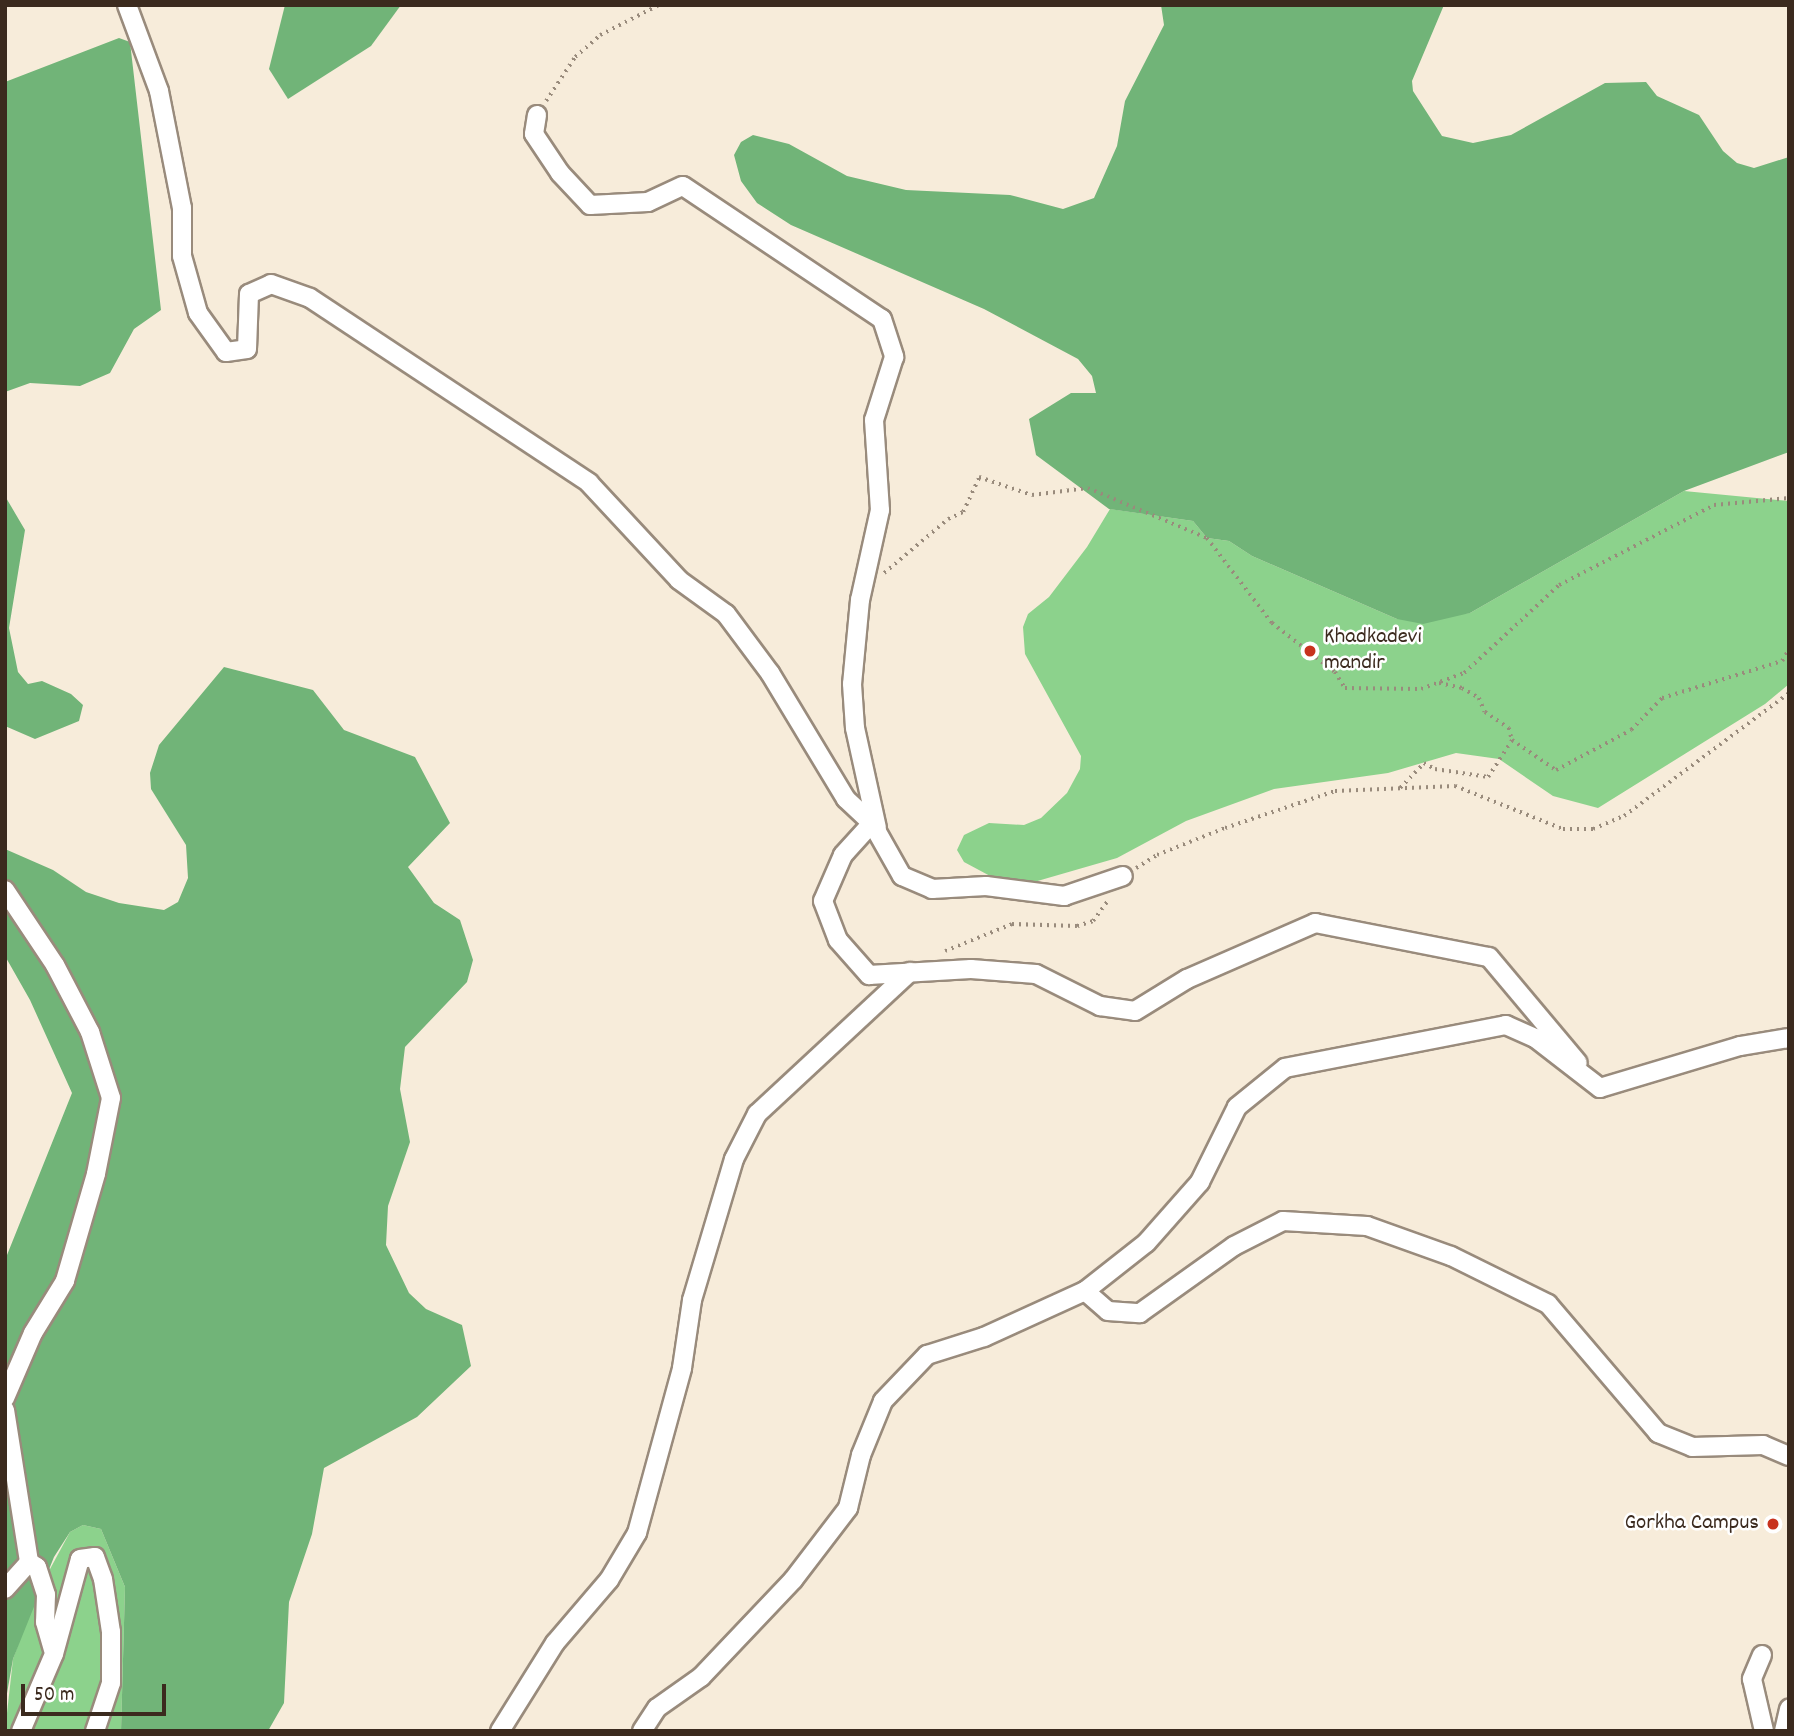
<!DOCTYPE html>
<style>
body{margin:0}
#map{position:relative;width:1794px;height:1736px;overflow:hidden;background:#f7ecda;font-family:Dekko,sans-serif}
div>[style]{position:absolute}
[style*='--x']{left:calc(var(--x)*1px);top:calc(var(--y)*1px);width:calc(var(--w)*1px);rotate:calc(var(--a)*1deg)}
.green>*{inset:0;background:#8cd28c}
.forest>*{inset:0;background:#71b478}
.path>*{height:3.5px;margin-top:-1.75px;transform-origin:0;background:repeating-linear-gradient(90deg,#998b7c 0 2px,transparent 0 7px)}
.roads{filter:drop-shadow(2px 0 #998b7c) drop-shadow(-2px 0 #998b7c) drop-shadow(0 2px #998b7c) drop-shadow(0 -2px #998b7c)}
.street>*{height:18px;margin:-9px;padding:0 9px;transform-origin:9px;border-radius:9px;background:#fff}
.dots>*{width:19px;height:19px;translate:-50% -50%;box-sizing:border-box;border:4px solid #fff;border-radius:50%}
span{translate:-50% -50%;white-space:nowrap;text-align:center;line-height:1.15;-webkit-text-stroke:5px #fff;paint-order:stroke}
.poi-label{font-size:23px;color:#3b2a1e}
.left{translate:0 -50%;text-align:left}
.right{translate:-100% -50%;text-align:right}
.frame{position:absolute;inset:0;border:7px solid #3b2a1e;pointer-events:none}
.scale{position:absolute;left:21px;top:1684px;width:145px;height:32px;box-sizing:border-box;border:4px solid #3b2a1e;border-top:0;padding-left:9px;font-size:21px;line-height:24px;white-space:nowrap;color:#3b2a1e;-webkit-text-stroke:5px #fff;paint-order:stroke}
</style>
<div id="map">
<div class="green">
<div style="clip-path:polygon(1684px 491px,1789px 501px,1789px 684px,1765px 704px,1598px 808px,1553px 796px,1499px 759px,1456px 753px,1388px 773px,1274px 789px,1186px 821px,1117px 858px,1034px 882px,992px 877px,964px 862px,957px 850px,964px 835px,989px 823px,1024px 825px,1041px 818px,1067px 793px,1080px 769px,1081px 756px,1025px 654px,1023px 627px,1028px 614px,1049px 597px,1087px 547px,1110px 509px,1193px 521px,1207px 538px,1229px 541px,1252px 556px,1397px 619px,1470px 613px)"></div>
<div style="clip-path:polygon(83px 1525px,101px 1529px,125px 1587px,121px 1731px,5px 1731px,13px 1659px,36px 1595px,70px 1532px)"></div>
</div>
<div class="forest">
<div style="clip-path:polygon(285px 5px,401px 5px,371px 46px,288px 99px,269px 69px)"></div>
<div style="clip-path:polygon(1161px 5px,1444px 5px,1412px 81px,1413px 91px,1442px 136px,1473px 143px,1511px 135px,1605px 83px,1646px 82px,1657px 96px,1699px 115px,1723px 151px,1737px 163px,1754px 168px,1789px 157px,1789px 452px,1684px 491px,1470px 613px,1423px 624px,1397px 619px,1252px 556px,1229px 541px,1207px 538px,1193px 521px,1109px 509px,1036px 455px,1029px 419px,1071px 393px,1096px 393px,1092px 376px,1078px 359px,984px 309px,791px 225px,757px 203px,741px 181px,734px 155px,741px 142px,753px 135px,789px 144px,847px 176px,906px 190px,1010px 195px,1063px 209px,1094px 198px,1117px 146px,1125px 101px,1164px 25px)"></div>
<div style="clip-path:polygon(119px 38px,130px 42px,161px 310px,134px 329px,110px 373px,80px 386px,30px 383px,5px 392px,5px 82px)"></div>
<div style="clip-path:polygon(5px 496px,25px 530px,9px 628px,18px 672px,28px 684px,42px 681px,71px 694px,83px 705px,79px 721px,35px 739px,5px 726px)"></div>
<div style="clip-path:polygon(224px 667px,313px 690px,344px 730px,415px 757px,450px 823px,408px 867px,434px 903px,460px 920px,473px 960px,467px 982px,405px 1047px,400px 1089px,410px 1142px,388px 1206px,386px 1245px,409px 1293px,426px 1309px,462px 1325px,471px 1366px,417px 1417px,324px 1468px,312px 1534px,289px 1602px,284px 1703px,268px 1731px,121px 1731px,125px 1587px,101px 1529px,83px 1525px,70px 1532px,54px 1557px,13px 1659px,5px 1705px,5px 1260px,72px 1093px,30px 1000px,5px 956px,5px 849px,53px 870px,86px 892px,119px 903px,164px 910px,178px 902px,188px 878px,186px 845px,151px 789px,150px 773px,159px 745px)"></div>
</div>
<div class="path">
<div style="--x:546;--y:101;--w:53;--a:-56.6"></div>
<div style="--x:575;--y:57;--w:33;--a:-41"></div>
<div style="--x:600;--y:35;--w:66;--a:-27"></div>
<div style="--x:884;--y:573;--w:84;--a:-40.2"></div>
<div style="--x:948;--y:519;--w:17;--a:-25"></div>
<div style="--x:963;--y:512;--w:38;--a:-65"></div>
<div style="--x:979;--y:477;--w:56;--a:18.8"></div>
<div style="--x:1032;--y:495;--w:56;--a:-7.1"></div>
<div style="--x:1088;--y:488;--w:129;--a:22.8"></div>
<div style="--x:1207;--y:538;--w:107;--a:52.6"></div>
<div style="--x:1272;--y:623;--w:80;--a:37.9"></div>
<div style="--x:1335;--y:672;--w:19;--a:58"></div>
<div style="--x:1345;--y:688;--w:76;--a:0.8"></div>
<div style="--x:1421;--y:689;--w:46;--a:-20.4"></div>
<div style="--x:1464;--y:673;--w:129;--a:-42.8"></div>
<div style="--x:1559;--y:585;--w:174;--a:-27.3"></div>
<div style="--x:1714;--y:505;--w:75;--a:-5.3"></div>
<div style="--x:1439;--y:683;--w:24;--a:12"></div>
<div style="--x:1462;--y:688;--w:20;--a:30"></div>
<div style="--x:1479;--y:698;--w:15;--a:67"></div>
<div style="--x:1485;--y:712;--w:29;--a:34"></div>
<div style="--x:1509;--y:728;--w:12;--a:76"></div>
<div style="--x:1512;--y:740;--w:53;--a:34.3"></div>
<div style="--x:1556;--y:770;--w:85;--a:-28.1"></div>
<div style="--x:1631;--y:730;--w:45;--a:-45.9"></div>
<div style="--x:1662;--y:698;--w:126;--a:-17.1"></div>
<div style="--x:1782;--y:661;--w:14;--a:-60"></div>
<div style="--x:1400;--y:788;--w:35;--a:-46"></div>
<div style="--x:1424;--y:763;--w:13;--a:29"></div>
<div style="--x:1435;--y:769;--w:54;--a:8.6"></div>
<div style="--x:1488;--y:777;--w:44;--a:-57"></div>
<div style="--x:1136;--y:868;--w:25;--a:-32"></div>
<div style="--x:1157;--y:855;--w:73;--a:-21.7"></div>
<div style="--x:1225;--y:828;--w:116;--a:-18.6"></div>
<div style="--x:1335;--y:791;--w:120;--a:-2.4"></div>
<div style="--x:1455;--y:786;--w:116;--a:21.7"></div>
<div style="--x:1563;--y:829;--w:30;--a:0"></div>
<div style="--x:1593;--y:829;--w:34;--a:-23"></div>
<div style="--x:1624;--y:816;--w:206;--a:-36.7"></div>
<div style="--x:945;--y:951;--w:72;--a:-21.9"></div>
<div style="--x:1012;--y:924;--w:65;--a:1.8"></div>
<div style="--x:1077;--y:926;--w:17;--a:-17"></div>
<div style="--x:1093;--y:921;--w:27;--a:-54"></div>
</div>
<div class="roads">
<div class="street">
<div style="--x:127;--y:5;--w:92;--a:69.6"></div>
<div style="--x:159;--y:91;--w:119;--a:78.9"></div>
<div style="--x:182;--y:208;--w:48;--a:90"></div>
<div style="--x:182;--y:256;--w:59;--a:74.3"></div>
<div style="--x:198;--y:313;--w:48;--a:54.3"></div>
<div style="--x:226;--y:352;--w:21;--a:-8"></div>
<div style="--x:247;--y:349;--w:55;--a:-87.9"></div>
<div style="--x:249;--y:294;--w:24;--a:-24"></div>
<div style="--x:271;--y:284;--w:41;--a:19.7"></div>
<div style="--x:310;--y:298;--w:335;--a:33.5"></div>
<div style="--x:589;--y:483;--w:132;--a:47.1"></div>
<div style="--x:679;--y:580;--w:58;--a:35.9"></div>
<div style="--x:726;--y:614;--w:74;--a:53.3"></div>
<div style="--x:770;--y:673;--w:147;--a:58.9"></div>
<div style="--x:846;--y:799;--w:35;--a:43"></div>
<div style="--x:872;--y:823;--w:61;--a:60.5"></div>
<div style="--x:902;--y:876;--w:33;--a:23"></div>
<div style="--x:932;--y:889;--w:54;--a:-3.2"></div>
<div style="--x:986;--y:886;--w:79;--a:7.3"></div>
<div style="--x:1064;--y:896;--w:62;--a:-18.7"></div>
<div style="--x:537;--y:115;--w:19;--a:99"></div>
<div style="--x:534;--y:134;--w:47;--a:56.3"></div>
<div style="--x:560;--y:173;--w:44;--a:46.8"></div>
<div style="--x:590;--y:205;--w:58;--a:-3"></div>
<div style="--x:648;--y:202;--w:38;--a:-25"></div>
<div style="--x:683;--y:186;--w:239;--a:33.8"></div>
<div style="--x:882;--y:319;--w:40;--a:72"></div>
<div style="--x:894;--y:357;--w:66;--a:107.6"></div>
<div style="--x:874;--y:420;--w:90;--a:86.2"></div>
<div style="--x:880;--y:510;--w:92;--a:102.5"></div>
<div style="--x:860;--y:600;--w:84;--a:95.4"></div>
<div style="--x:852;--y:684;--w:44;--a:86.1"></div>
<div style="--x:855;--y:728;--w:102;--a:77.6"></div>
<div style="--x:872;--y:823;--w:43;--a:132.2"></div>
<div style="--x:843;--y:855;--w:50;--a:113.5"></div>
<div style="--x:823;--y:901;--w:42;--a:69"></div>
<div style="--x:838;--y:940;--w:47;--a:48.5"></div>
<div style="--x:869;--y:975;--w:102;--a:-3.4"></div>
<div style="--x:971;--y:969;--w:65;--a:4.4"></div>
<div style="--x:1036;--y:974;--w:72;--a:26.6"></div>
<div style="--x:1100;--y:1006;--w:35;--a:8"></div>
<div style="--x:1135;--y:1011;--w:61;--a:-31.6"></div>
<div style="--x:1187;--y:979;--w:140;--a:-23.6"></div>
<div style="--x:1315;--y:923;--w:177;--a:11.1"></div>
<div style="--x:1489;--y:957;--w:138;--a:50"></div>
<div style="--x:5;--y:890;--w:90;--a:56.3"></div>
<div style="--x:55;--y:965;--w:76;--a:62.4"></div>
<div style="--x:90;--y:1032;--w:69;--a:72.3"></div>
<div style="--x:111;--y:1098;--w:77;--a:101.2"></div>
<div style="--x:96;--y:1174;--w:111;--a:106.2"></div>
<div style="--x:65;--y:1281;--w:61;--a:121.6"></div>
<div style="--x:33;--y:1333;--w:71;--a:113.3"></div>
<div style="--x:1789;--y:1038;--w:50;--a:170.7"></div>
<div style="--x:1740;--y:1046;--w:146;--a:163.3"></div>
<div style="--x:1600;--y:1088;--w:82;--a:-142.4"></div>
<div style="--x:1535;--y:1038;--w:32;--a:-156"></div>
<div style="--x:1506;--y:1025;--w:225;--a:169"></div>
<div style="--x:1285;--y:1068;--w:62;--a:140.9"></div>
<div style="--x:1237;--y:1107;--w:84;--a:116.3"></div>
<div style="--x:1200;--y:1182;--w:81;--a:131.5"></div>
<div style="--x:1146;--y:1243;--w:78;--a:141.8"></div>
<div style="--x:1085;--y:1291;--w:30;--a:41"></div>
<div style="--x:1108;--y:1311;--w:32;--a:4"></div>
<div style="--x:1140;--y:1313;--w:115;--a:-35.5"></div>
<div style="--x:1234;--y:1246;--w:55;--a:-27"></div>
<div style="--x:1283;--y:1221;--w:84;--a:3.4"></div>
<div style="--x:1367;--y:1226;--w:89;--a:19.7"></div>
<div style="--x:1451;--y:1256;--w:108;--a:26.3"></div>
<div style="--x:1548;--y:1304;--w:170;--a:49.5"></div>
<div style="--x:1658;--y:1433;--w:37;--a:22"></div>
<div style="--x:1692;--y:1447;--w:71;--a:-1.6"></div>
<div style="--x:1763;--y:1445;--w:28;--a:23"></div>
<div style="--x:5;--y:1410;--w:154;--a:81"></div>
<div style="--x:29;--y:1562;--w:9;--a:32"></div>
<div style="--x:37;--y:1567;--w:29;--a:72"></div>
<div style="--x:46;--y:1595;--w:27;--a:92"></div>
<div style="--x:45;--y:1622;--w:29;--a:74"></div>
<div style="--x:5;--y:1589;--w:36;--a:-48"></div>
<div style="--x:1762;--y:1655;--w:26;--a:113"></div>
<div style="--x:1752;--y:1679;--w:53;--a:77"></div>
<div style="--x:21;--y:1731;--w:84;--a:-66.8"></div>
<div style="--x:54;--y:1654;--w:98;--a:-74.7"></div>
<div style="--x:80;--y:1559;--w:15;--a:-8"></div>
<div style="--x:95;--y:1557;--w:23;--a:70"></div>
<div style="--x:103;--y:1579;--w:54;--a:81.4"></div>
<div style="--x:111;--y:1632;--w:51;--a:90"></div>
<div style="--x:111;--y:1683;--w:51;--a:108.4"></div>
<div style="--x:500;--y:1731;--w:104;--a:-58"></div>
<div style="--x:555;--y:1643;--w:83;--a:-49.4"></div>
<div style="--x:609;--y:1580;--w:55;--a:-59.2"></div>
<div style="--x:637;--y:1533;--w:171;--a:-74.7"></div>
<div style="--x:682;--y:1368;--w:69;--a:-81.6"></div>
<div style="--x:692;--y:1300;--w:147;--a:-73.4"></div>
<div style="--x:734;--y:1159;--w:51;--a:-62.9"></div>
<div style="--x:757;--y:1114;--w:209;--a:-42.9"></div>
<div style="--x:642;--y:1731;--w:27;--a:-57"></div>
<div style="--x:657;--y:1708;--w:54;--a:-35.2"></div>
<div style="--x:701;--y:1677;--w:134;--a:-46.5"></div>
<div style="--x:793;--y:1580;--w:91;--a:-52.6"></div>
<div style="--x:848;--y:1508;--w:55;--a:-76.2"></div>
<div style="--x:861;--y:1455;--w:58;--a:-67.8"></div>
<div style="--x:883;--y:1401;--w:64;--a:-46.3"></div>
<div style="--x:927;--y:1355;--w:60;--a:-17.5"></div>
<div style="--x:984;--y:1337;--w:111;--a:-24.5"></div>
<div style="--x:1784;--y:1731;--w:23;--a:-77"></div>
</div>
</div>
<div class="dots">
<div style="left:1310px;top:651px;background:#c8321e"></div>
<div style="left:1773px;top:1524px;background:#c8321e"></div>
</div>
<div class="poi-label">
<span class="left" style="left:1324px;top:651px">Khadkadevi<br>mandir</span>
<span class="right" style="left:1759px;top:1524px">Gorkha Campus</span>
</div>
<div class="frame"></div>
<div class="scale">50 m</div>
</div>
